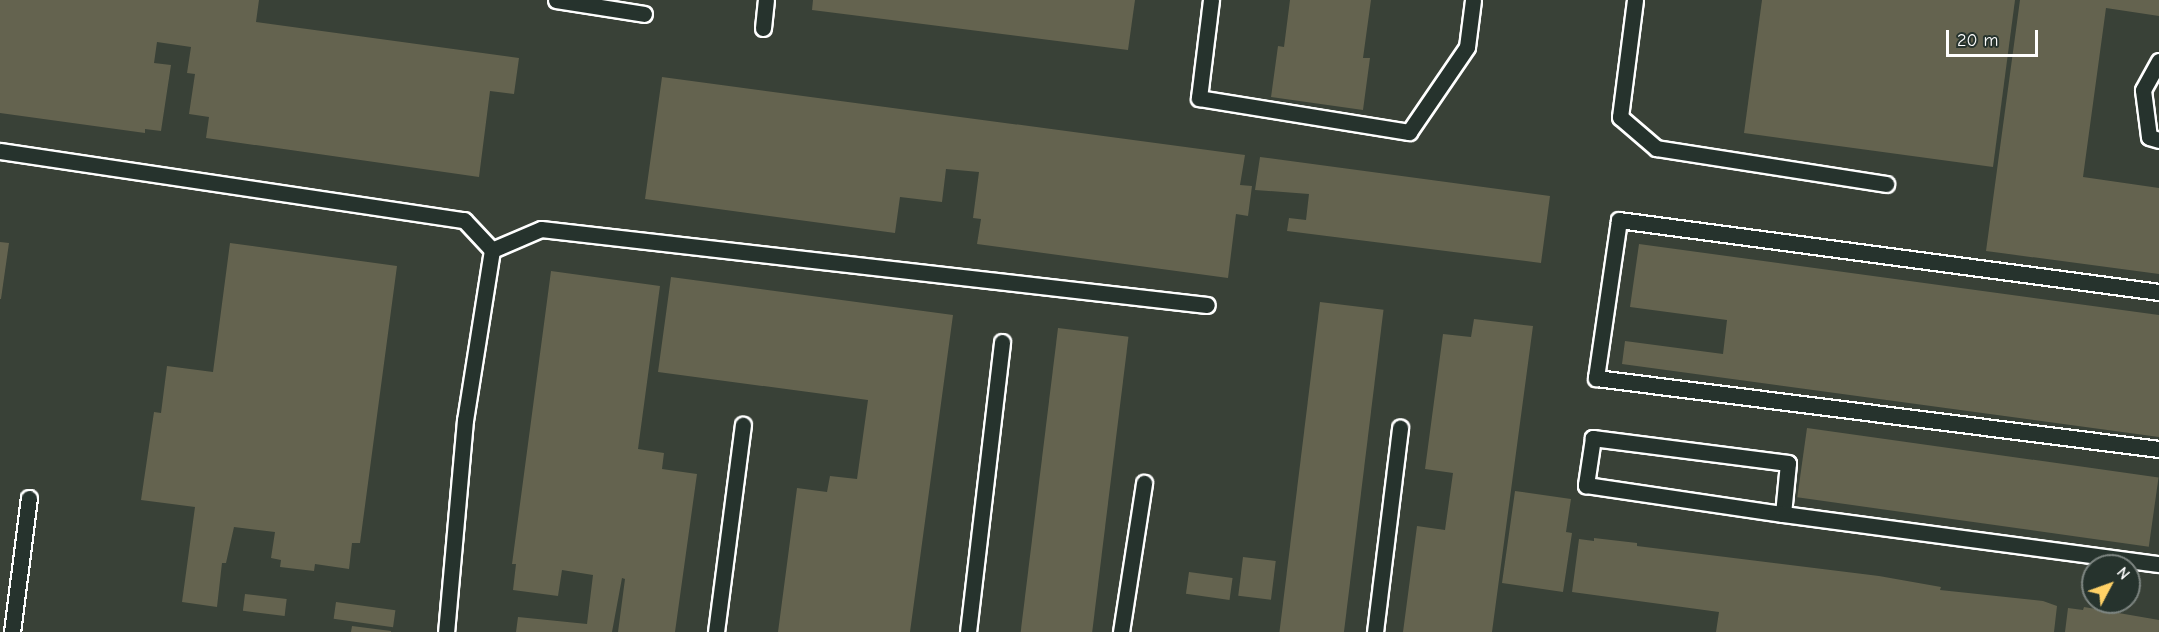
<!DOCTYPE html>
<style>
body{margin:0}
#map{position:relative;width:2159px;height:632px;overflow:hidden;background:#26332d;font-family:"Comic Neue",sans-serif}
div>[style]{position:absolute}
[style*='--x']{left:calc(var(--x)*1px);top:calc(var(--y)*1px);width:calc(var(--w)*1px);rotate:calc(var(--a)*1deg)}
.built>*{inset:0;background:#394137}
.building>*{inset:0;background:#64634f;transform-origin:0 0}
.roads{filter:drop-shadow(2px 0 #fff) drop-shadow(-2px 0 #fff) drop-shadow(0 2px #fff) drop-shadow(0 -2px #fff)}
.service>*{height:15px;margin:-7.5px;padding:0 7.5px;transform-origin:7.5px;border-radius:7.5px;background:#26332d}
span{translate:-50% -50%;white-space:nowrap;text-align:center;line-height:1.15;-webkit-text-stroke:4.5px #26332d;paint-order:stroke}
.north{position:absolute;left:2081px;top:554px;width:60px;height:60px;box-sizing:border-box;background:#26332d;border:2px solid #7d8581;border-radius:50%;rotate:49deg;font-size:16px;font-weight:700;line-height:24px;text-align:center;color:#fff}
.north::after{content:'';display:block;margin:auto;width:21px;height:27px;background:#ffd166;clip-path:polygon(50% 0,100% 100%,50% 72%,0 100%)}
.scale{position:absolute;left:1946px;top:30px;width:92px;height:27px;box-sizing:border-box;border:3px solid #fff;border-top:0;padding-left:8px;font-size:18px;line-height:21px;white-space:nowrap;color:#fff;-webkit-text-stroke:4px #26332d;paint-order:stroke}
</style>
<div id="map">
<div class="built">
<div style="clip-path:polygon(evenodd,0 0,2159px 0,2159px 632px,0 632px,0 0,2093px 566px,2129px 566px,2129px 602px,2093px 602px,2093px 566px)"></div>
</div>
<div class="building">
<div style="clip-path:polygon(0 0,259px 0,256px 22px,519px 58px,514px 94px,490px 91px,479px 177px,206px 138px,209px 117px,189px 114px,195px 74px,187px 73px,191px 47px,157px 42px,154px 63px,171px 65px,161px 131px,145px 129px,145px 133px,0 113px)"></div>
<div style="clip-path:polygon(813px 0,1135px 0,1128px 50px,812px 10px)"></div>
<div style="clip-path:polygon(1290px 0,1371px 0,1363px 58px,1370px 58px,1363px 110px,1271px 97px,1278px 46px,1284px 47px)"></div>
<div style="clip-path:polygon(1762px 0,2015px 0,1993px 167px,1744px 133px)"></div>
<div style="clip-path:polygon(2020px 0,2159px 0,2159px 16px,2106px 8px,2083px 177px,2159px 188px,2159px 274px,1986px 251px)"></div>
<div style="clip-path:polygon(662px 77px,1245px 155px,1240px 185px,1252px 186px,1248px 216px,1236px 214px,1228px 278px,977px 244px,981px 219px,973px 218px,979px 172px,946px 169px,942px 202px,900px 197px,895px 233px,645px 199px)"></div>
<div style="clip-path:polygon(1260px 157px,1550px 196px,1541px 263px,1287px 231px,1289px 218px,1306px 220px,1309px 194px,1255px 190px)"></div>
<div style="clip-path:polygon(0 242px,9px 243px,1px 299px,0 299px)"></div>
<div style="clip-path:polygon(230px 243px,397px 266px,360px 543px,352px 543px,349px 569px,315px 564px,314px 571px,280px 567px,281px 560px,271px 558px,275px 532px,234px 527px,226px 563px,222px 563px,217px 607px,182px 602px,195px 507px,141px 500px,154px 412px,161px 413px,167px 366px,213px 372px)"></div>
<div style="clip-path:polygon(1639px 244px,2159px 315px,2159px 437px,1622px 364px,1625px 341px,1723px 354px,1727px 320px,1630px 307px)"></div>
<div style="clip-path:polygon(551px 271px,660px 286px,638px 449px,664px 453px,662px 469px,697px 474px,675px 632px,618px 632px,625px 579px,622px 578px,612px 632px,516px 632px,518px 617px,587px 624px,593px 575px,562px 570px,558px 596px,513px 590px,516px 564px,512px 564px)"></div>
<div style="clip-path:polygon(671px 277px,953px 315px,910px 632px,778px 632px,797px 488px,827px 492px,830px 476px,857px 479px,868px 400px,658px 372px)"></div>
<div style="left:1320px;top:302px;width:64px;height:333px;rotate:7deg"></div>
<div style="clip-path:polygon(1474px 319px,1533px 326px,1492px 632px,1403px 632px,1417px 526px,1445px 530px,1453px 473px,1425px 469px,1443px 334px,1471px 337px)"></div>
<div style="left:1058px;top:328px;width:71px;height:307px;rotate:7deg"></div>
<div style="left:1807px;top:428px;width:355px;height:70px;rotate:8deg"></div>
<div style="clip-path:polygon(1515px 491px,1571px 499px,1566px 532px,1572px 533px,1563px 592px,1502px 583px)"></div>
<div style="clip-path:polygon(1594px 538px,1637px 543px,1637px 546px,1879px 576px,1941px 587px,1940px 590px,2043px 601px,2057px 606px,2054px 632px,1716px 632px,1719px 612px,1572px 592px,1579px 539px,1594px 541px)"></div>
<div style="left:1243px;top:557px;width:33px;height:39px;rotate:7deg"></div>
<div style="left:1189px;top:572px;width:44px;height:22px;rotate:8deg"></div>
<div style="left:245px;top:594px;width:42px;height:17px;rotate:7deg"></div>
<div style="left:336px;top:602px;width:60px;height:17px;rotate:8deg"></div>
<div style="clip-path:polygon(2084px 607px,2159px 620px,2159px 632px,2065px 632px,2068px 608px,2083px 610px)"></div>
<div style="clip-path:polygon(352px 626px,391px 631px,391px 632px,351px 632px)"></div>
</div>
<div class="roads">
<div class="service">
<div style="--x:556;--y:0;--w:89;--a:9"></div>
<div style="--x:1211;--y:0;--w:99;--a:97"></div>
<div style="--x:1199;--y:98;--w:213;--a:9.2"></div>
<div style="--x:1409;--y:132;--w:103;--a:-55.7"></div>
<div style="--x:1467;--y:47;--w:47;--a:-82.7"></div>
<div style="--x:1635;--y:0;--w:118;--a:97.3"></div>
<div style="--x:1620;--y:117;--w:48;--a:40.7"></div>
<div style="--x:1656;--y:148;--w:233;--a:8.9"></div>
<div style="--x:763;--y:28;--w:28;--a:-84"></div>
<div style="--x:2159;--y:61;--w:33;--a:119"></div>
<div style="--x:2143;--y:90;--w:47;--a:82.7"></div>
<div style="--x:2149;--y:137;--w:10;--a:17"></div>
<div style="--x:0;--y:151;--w:469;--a:8.5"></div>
<div style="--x:464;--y:220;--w:41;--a:47"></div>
<div style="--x:492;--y:250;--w:172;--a:99"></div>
<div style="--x:465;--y:420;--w:213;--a:95.1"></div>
<div style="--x:492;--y:250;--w:53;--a:-23.2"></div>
<div style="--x:541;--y:229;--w:670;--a:6.51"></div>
<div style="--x:2159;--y:292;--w:545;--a:-172.41"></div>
<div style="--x:1619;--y:220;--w:160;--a:98.3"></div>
<div style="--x:1596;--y:378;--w:567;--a:7.19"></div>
<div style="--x:1783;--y:514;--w:51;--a:-84.4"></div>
<div style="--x:1788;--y:463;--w:197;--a:-172.7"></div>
<div style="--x:1593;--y:438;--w:48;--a:98.5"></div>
<div style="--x:1586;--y:485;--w:199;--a:8.4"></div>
<div style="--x:1783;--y:514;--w:379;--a:7.6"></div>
<div style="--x:12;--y:632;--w:135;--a:-82.8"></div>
<div style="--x:716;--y:632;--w:209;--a:-82.6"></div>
<div style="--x:968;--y:632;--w:292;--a:-83.3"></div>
<div style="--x:1121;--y:632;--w:151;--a:-81.2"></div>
<div style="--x:1375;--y:632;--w:206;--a:-83"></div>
</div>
</div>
<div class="north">N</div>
<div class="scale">20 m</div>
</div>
